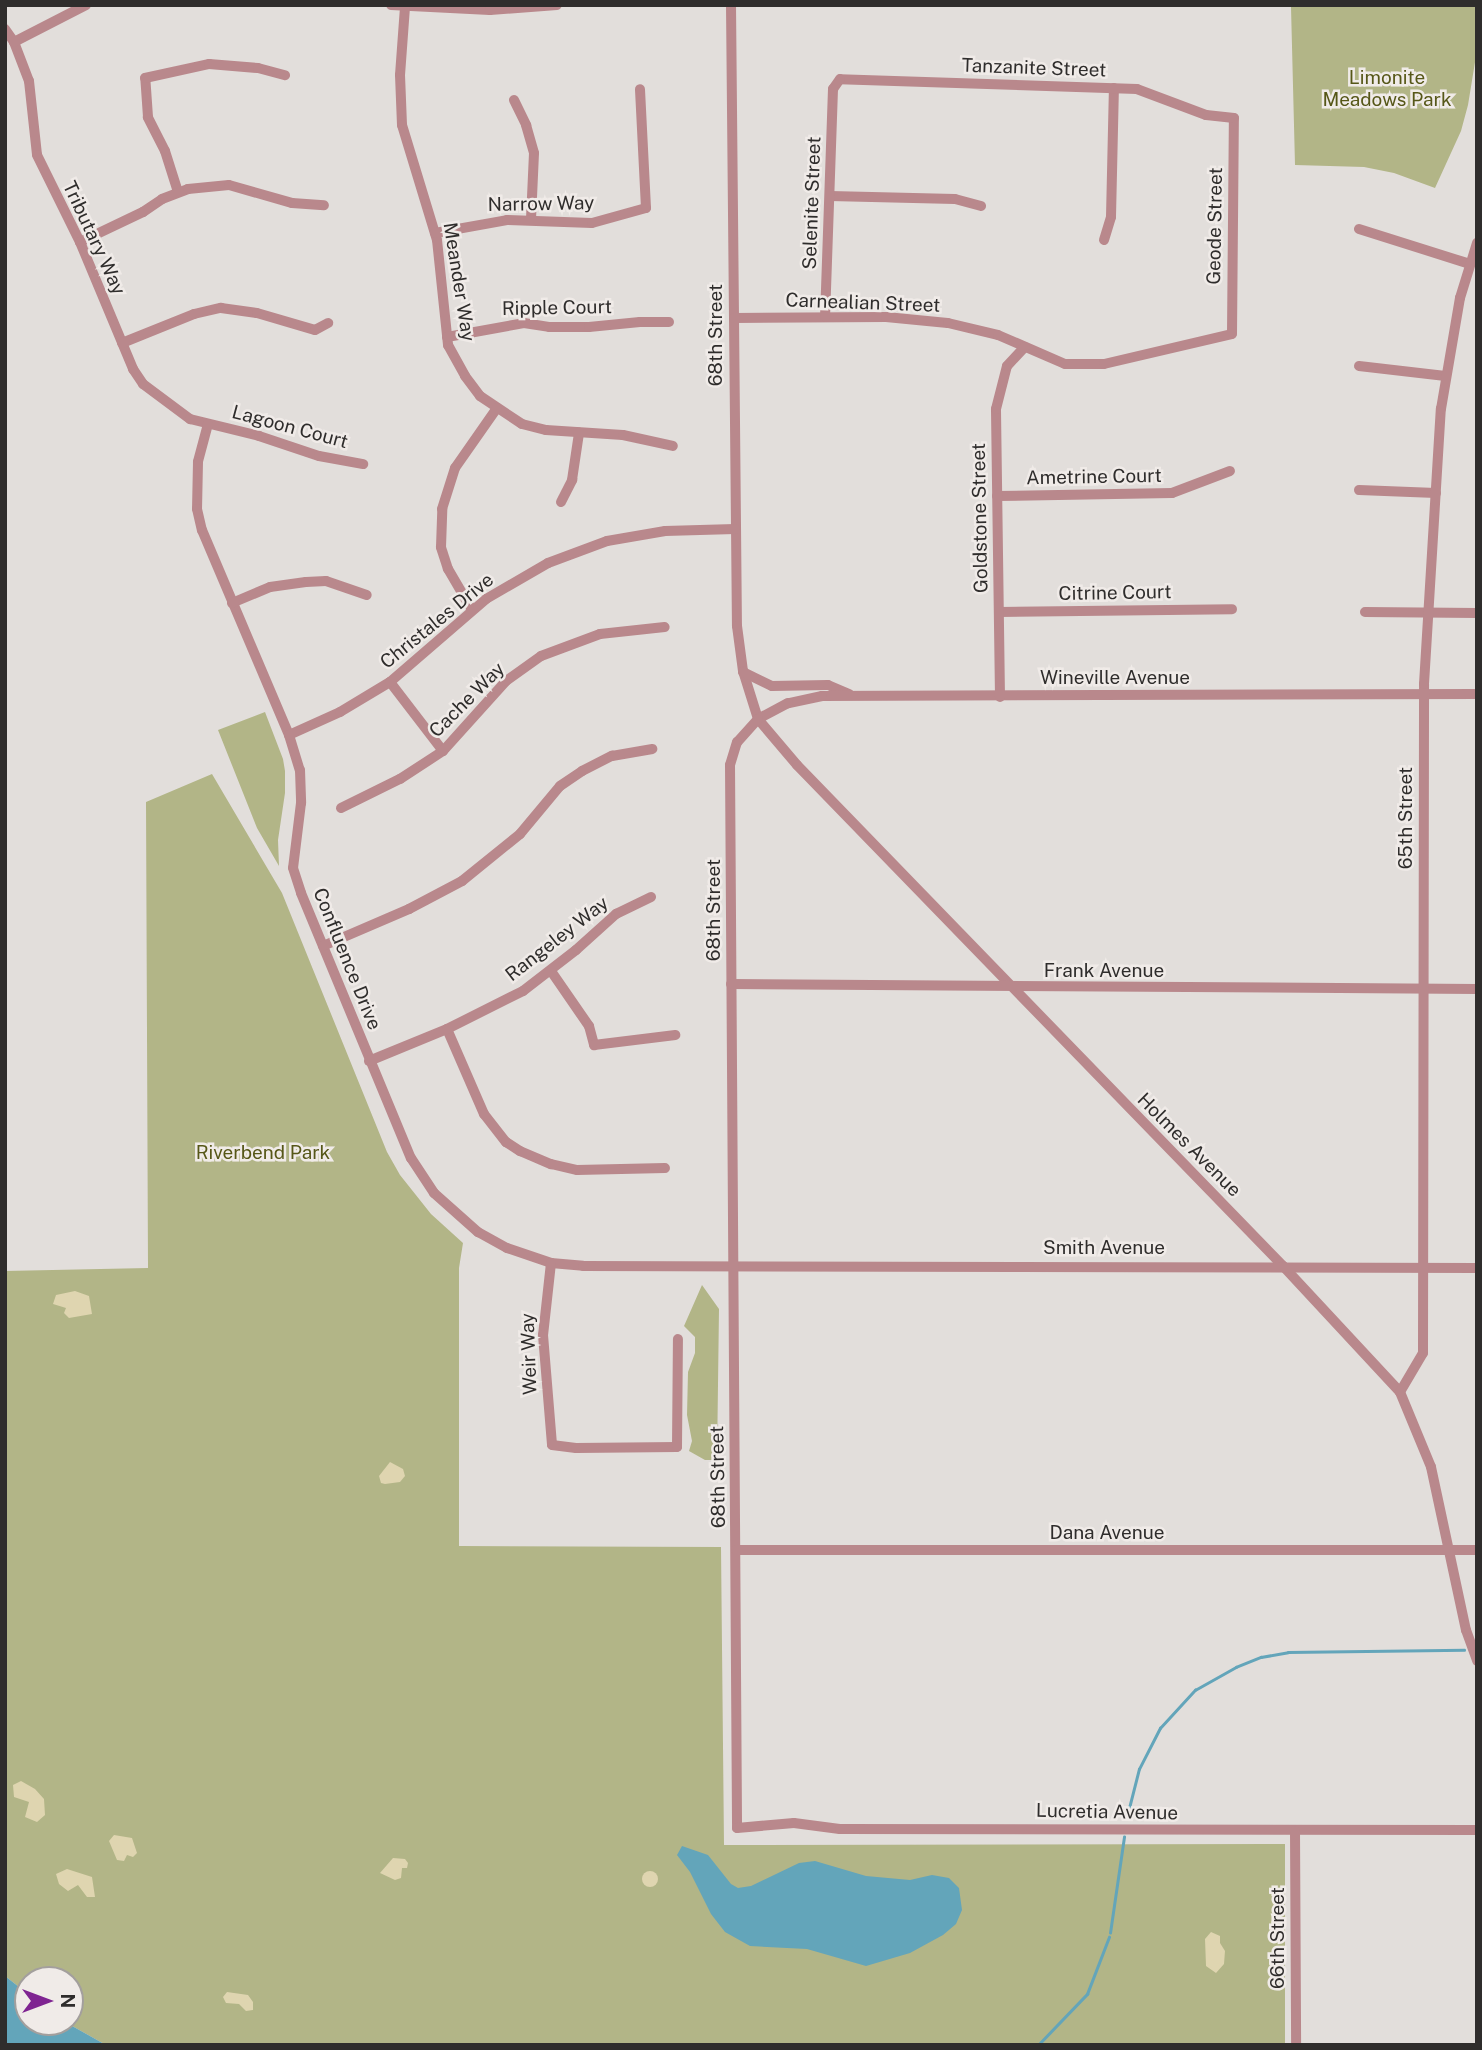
<!DOCTYPE html>
<style>
body{margin:0}
#map{position:relative;width:1482px;height:2050px;overflow:hidden;background:#e2dedb;font-family:"Public Sans",sans-serif}
div>[style]{position:absolute}
[style*='--x']{left:calc(var(--x)*1px);top:calc(var(--y)*1px);width:calc(var(--w)*1px);rotate:calc(var(--a)*1deg)}
.green>*{inset:0;background:#b2b587}
.sand>*{inset:0;background:#dfd5b0}
.round{border-radius:50%}
.water>*{inset:0;background:#63a5ba}
.stream>*{height:2.5px;margin:-1.25px;padding:0 1.25px;transform-origin:1.25px;border-radius:1.25px;background:#63a5ba}
.minor>*{height:10px;margin:-5px;padding:0 5px;transform-origin:5px;border-radius:5px;background:#b9888c}
span{translate:-50% -50%;white-space:nowrap;text-align:center;line-height:1.15;-webkit-text-stroke:5px #f0ebe8;paint-order:stroke}
.street-label{font-size:19px;color:#2f2d2c}
.park-label{font-size:19px;color:#565718}
.frame{position:absolute;inset:0;border:7px solid #2f2d2c;pointer-events:none}
.north{position:absolute;left:14px;top:1966px;width:70px;height:70px;box-sizing:border-box;background:#f0ebe8;border:2px solid #a39f9d;border-radius:50%;rotate:90deg;font-size:19px;font-weight:700;line-height:28px;text-align:center;color:#2f2d2c}
.north::after{content:'';display:block;margin:auto;width:24px;height:32px;background:#7f2491;clip-path:polygon(50% 0,100% 100%,50% 72%,0 100%)}
</style>
<div id="map">
<div class="green">
<div style="clip-path:polygon(1291px 7px,1477px 7px,1477px 50px,1468px 105px,1461px 131px,1435px 188px,1394px 173px,1364px 167px,1295px 165px)"></div>
<div style="clip-path:polygon(265px 712px,283px 759px,285px 771px,285px 793px,278px 840px,279px 866px,257px 828px,218px 730px)"></div>
<div style="clip-path:polygon(212px 774px,282px 893px,387px 1152px,400px 1175px,431px 1214px,463px 1243px,459px 1268px,459px 1546px,721px 1547px,724px 1845px,1285px 1844px,1285px 2045px,106px 2045px,65px 2022px,70px 2022px,70px 1980px,28px 1980px,28px 1994px,5px 1976px,5px 1271px,148px 1268px,146px 802px)"></div>
<div style="clip-path:polygon(702px 1285px,719px 1309px,717px 1460px,705px 1460px,689px 1451px,692px 1441px,687px 1415px,688px 1372px,695px 1353px,695px 1337px,684px 1326px)"></div>
</div>
<div class="sand">
<div style="clip-path:polygon(75px 1291px,89px 1296px,92px 1314px,69px 1318px,64px 1313px,66px 1308px,53px 1304px,56px 1295px)"></div>
<div style="clip-path:polygon(390px 1462px,403px 1469px,405px 1476px,400px 1482px,385px 1484px,381px 1483px,379px 1476px)"></div>
<div style="clip-path:polygon(21px 1781px,35px 1789px,44px 1799px,45px 1815px,37px 1822px,25px 1817px,29px 1802px,14px 1797px,13px 1785px)"></div>
<div style="clip-path:polygon(114px 1835px,132px 1838px,137px 1853px,133px 1857px,127px 1855px,124px 1861px,117px 1860px,109px 1841px)"></div>
<div style="clip-path:polygon(393px 1858px,405px 1859px,408px 1863px,407px 1868px,402px 1868px,401px 1878px,395px 1880px,380px 1873px)"></div>
<div style="clip-path:polygon(67px 1869px,92px 1877px,95px 1897px,87px 1897px,78px 1885px,68px 1891px,59px 1884px,56px 1874px)"></div>
<div class="round" style="left:642px;top:1871px;width:16px;height:16px"></div>
<div style="clip-path:polygon(1211px 1932px,1220px 1936px,1220px 1943px,1225px 1951px,1224px 1964px,1216px 1973px,1206px 1966px,1205px 1939px)"></div>
<div style="clip-path:polygon(227px 1992px,248px 1995px,253px 2002px,253px 2010px,246px 2011px,239px 2004px,226px 2003px,223px 1997px)"></div>
</div>
<div class="water">
<div style="clip-path:polygon(682px 1846px,708px 1855px,731px 1884px,738px 1888px,751px 1886px,799px 1863px,815px 1861px,866px 1876px,910px 1880px,932px 1875px,949px 1878px,959px 1888px,962px 1910px,956px 1924px,943px 1935px,910px 1953px,866px 1966px,807px 1949px,750px 1946px,725px 1932px,711px 1914px,690px 1872px,677px 1855px)"></div>
<div style="clip-path:polygon(5px 1976px,28px 1994px,28px 2022px,65px 2022px,106px 2045px,5px 2045px)"></div>
</div>
<div class="stream">
<div style="--x:1128;--y:1812;--w:44;--a:-75.7"></div>
<div style="--x:1139;--y:1769;--w:46;--a:-62.9"></div>
<div style="--x:1160;--y:1728;--w:52;--a:-47.4"></div>
<div style="--x:1195;--y:1690;--w:47;--a:-29.3"></div>
<div style="--x:1236;--y:1667;--w:27;--a:-22"></div>
<div style="--x:1261;--y:1657;--w:27;--a:-10"></div>
<div style="--x:1288;--y:1652;--w:176;--a:-0.7"></div>
<div style="--x:1110;--y:1933;--w:97;--a:-81.7"></div>
<div style="--x:1038;--y:2045;--w:71;--a:-46.1"></div>
<div style="--x:1087;--y:1994;--w:61;--a:-68.9"></div>
</div>
<div class="minor">
<div style="--x:391;--y:5;--w:99;--a:2.9"></div>
<div style="--x:490;--y:10;--w:67;--a:-4.3"></div>
<div style="--x:731;--y:5;--w:621;--a:89.45"></div>
<div style="--x:737;--y:626;--w:45;--a:82.4"></div>
<div style="--x:743;--y:671;--w:50;--a:72.6"></div>
<div style="--x:758;--y:719;--w:60;--a:49.7"></div>
<div style="--x:797;--y:765;--w:698;--a:45.87"></div>
<div style="--x:1283;--y:1266;--w:172;--a:47.1"></div>
<div style="--x:1400;--y:1392;--w:81;--a:67.5"></div>
<div style="--x:1431;--y:1467;--w:167;--a:77.9"></div>
<div style="--x:1466;--y:1630;--w:33;--a:70"></div>
<div style="--x:405;--y:7;--w:68;--a:94.2"></div>
<div style="--x:400;--y:75;--w:50;--a:87.7"></div>
<div style="--x:402;--y:125;--w:120;--a:73.1"></div>
<div style="--x:437;--y:240;--w:106;--a:84"></div>
<div style="--x:448;--y:345;--w:35;--a:61"></div>
<div style="--x:465;--y:376;--w:25;--a:53"></div>
<div style="--x:480;--y:396;--w:50;--a:33.7"></div>
<div style="--x:522;--y:424;--w:25;--a:14"></div>
<div style="--x:546;--y:430;--w:77;--a:3.7"></div>
<div style="--x:623;--y:435;--w:51;--a:12.4"></div>
<div style="--x:5;--y:29;--w:16;--a:55"></div>
<div style="--x:14;--y:42;--w:42;--a:69"></div>
<div style="--x:29;--y:81;--w:74;--a:83.8"></div>
<div style="--x:37;--y:155;--w:97;--a:63.7"></div>
<div style="--x:80;--y:242;--w:138;--a:67.3"></div>
<div style="--x:133;--y:369;--w:18;--a:56"></div>
<div style="--x:143;--y:384;--w:59;--a:36.7"></div>
<div style="--x:190;--y:419;--w:71;--a:13.8"></div>
<div style="--x:259;--y:436;--w:63;--a:18.4"></div>
<div style="--x:319;--y:456;--w:45;--a:10.3"></div>
<div style="--x:14;--y:42;--w:81;--a:-27.2"></div>
<div style="--x:514;--y:100;--w:28;--a:64"></div>
<div style="--x:526;--y:125;--w:29;--a:74"></div>
<div style="--x:534;--y:153;--w:67;--a:92.6"></div>
<div style="--x:178;--y:192;--w:43;--a:-107.6"></div>
<div style="--x:165;--y:151;--w:38;--a:-117"></div>
<div style="--x:148;--y:117;--w:39;--a:-94"></div>
<div style="--x:145;--y:78;--w:66;--a:-12.3"></div>
<div style="--x:209;--y:64;--w:49;--a:4.7"></div>
<div style="--x:258;--y:68;--w:28;--a:15"></div>
<div style="--x:830;--y:196;--w:125;--a:1.4"></div>
<div style="--x:955;--y:199;--w:27;--a:15"></div>
<div style="--x:1359;--y:229;--w:116;--a:17.5"></div>
<div style="--x:435;--y:233;--w:73;--a:-10.2"></div>
<div style="--x:507;--y:220;--w:85;--a:2"></div>
<div style="--x:592;--y:223;--w:56;--a:-15.5"></div>
<div style="--x:646;--y:208;--w:119;--a:-92.9"></div>
<div style="--x:1104;--y:240;--w:24;--a:-73"></div>
<div style="--x:1111;--y:217;--w:129;--a:-88.7"></div>
<div style="--x:80;--y:242;--w:70;--a:-25.5"></div>
<div style="--x:143;--y:212;--w:23;--a:-34"></div>
<div style="--x:162;--y:199;--w:28;--a:-21"></div>
<div style="--x:188;--y:189;--w:41;--a:-5.6"></div>
<div style="--x:229;--y:185;--w:66;--a:15.9"></div>
<div style="--x:292;--y:203;--w:32;--a:4"></div>
<div style="--x:734;--y:318;--w:152;--a:-0.4"></div>
<div style="--x:886;--y:317;--w:62;--a:5.5"></div>
<div style="--x:948;--y:323;--w:51;--a:13.5"></div>
<div style="--x:998;--y:335;--w:73;--a:23.4"></div>
<div style="--x:1065;--y:364;--w:39;--a:0"></div>
<div style="--x:1104;--y:364;--w:131;--a:-13.2"></div>
<div style="--x:1232;--y:334;--w:216;--a:-89.5"></div>
<div style="--x:1234;--y:118;--w:28;--a:-174"></div>
<div style="--x:1206;--y:115;--w:74;--a:-159.4"></div>
<div style="--x:1137;--y:89;--w:297;--a:-178.1"></div>
<div style="--x:840;--y:79;--w:12;--a:125"></div>
<div style="--x:833;--y:89;--w:228;--a:92"></div>
<div style="--x:447;--y:337;--w:78;--a:-10.3"></div>
<div style="--x:524;--y:323;--w:25;--a:9"></div>
<div style="--x:549;--y:327;--w:40;--a:0"></div>
<div style="--x:589;--y:327;--w:51;--a:-5.6"></div>
<div style="--x:640;--y:322;--w:29;--a:0"></div>
<div style="--x:122;--y:343;--w:78;--a:-21.9"></div>
<div style="--x:194;--y:314;--w:28;--a:-13"></div>
<div style="--x:221;--y:308;--w:36;--a:8"></div>
<div style="--x:257;--y:313;--w:60;--a:16.3"></div>
<div style="--x:315;--y:330;--w:15;--a:-28"></div>
<div style="--x:1359;--y:366;--w:87;--a:6.6"></div>
<div style="--x:208;--y:424;--w:39;--a:105"></div>
<div style="--x:198;--y:462;--w:47;--a:91.2"></div>
<div style="--x:197;--y:509;--w:22;--a:77"></div>
<div style="--x:202;--y:530;--w:223;--a:67"></div>
<div style="--x:289;--y:735;--w:37;--a:73"></div>
<div style="--x:300;--y:770;--w:33;--a:88"></div>
<div style="--x:301;--y:803;--w:65;--a:97"></div>
<div style="--x:293;--y:868;--w:26;--a:72"></div>
<div style="--x:301;--y:893;--w:287;--a:67.5"></div>
<div style="--x:411;--y:1158;--w:42;--a:56.7"></div>
<div style="--x:434;--y:1193;--w:59;--a:41.6"></div>
<div style="--x:478;--y:1232;--w:33;--a:29"></div>
<div style="--x:507;--y:1248;--w:46;--a:18.8"></div>
<div style="--x:551;--y:1263;--w:32;--a:5"></div>
<div style="--x:583;--y:1266;--w:894;--a:0.13"></div>
<div style="--x:1359;--y:490;--w:77;--a:2.2"></div>
<div style="--x:997;--y:496;--w:175;--a:-1"></div>
<div style="--x:1172;--y:493;--w:62;--a:-20.8"></div>
<div style="--x:561;--y:502;--w:25;--a:-63"></div>
<div style="--x:572;--y:480;--w:48;--a:-81.5"></div>
<div style="--x:232;--y:603;--w:41;--a:-22.8"></div>
<div style="--x:270;--y:587;--w:36;--a:-8"></div>
<div style="--x:306;--y:582;--w:20;--a:-3"></div>
<div style="--x:326;--y:581;--w:43;--a:18.9"></div>
<div style="--x:472;--y:610;--w:48;--a:-120.3"></div>
<div style="--x:448;--y:569;--w:23;--a:-108"></div>
<div style="--x:441;--y:547;--w:38;--a:-88"></div>
<div style="--x:442;--y:509;--w:43;--a:-72.4"></div>
<div style="--x:455;--y:468;--w:73;--a:-55"></div>
<div style="--x:999;--y:612;--w:233;--a:-0.7"></div>
<div style="--x:1365;--y:612;--w:112;--a:0.5"></div>
<div style="--x:743;--y:672;--w:32;--a:26"></div>
<div style="--x:772;--y:686;--w:56;--a:-1"></div>
<div style="--x:828;--y:685;--w:23;--a:23"></div>
<div style="--x:390;--y:682;--w:87;--a:52.5"></div>
<div style="--x:1477;--y:694;--w:655;--a:179.83"></div>
<div style="--x:822;--y:696;--w:35;--a:168"></div>
<div style="--x:788;--y:703;--w:34;--a:152"></div>
<div style="--x:758;--y:719;--w:31;--a:132"></div>
<div style="--x:737;--y:742;--w:24;--a:107"></div>
<div style="--x:730;--y:765;--w:1063;--a:89.62"></div>
<div style="--x:737;--y:1828;--w:57;--a:-5"></div>
<div style="--x:794;--y:1823;--w:46;--a:7.4"></div>
<div style="--x:840;--y:1829;--w:637;--a:0.09"></div>
<div style="--x:1000;--y:697;--w:288;--a:-90.8"></div>
<div style="--x:996;--y:409;--w:44;--a:-75.7"></div>
<div style="--x:1007;--y:366;--w:26;--a:-47"></div>
<div style="--x:289;--y:735;--w:56;--a:-24.3"></div>
<div style="--x:340;--y:712;--w:58;--a:-31"></div>
<div style="--x:390;--y:682;--w:127;--a:-40.8"></div>
<div style="--x:486;--y:599;--w:72;--a:-30.1"></div>
<div style="--x:548;--y:563;--w:63;--a:-20.4"></div>
<div style="--x:607;--y:541;--w:59;--a:-9.8"></div>
<div style="--x:665;--y:531;--w:70;--a:-1.6"></div>
<div style="--x:341;--y:808;--w:66;--a:-26.2"></div>
<div style="--x:400;--y:779;--w:51;--a:-33.1"></div>
<div style="--x:443;--y:751;--w:94;--a:-48"></div>
<div style="--x:506;--y:681;--w:43;--a:-35.5"></div>
<div style="--x:541;--y:656;--w:63;--a:-20.4"></div>
<div style="--x:600;--y:634;--w:65;--a:-6.1"></div>
<div style="--x:323;--y:946;--w:94;--a:-23.3"></div>
<div style="--x:409;--y:909;--w:60;--a:-27.8"></div>
<div style="--x:462;--y:881;--w:75;--a:-39"></div>
<div style="--x:520;--y:834;--w:62;--a:-50.2"></div>
<div style="--x:560;--y:786;--w:27;--a:-34"></div>
<div style="--x:582;--y:771;--w:34;--a:-27"></div>
<div style="--x:612;--y:756;--w:41;--a:-9.9"></div>
<div style="--x:551;--y:971;--w:67;--a:55.4"></div>
<div style="--x:589;--y:1026;--w:20;--a:75"></div>
<div style="--x:594;--y:1045;--w:82;--a:-7"></div>
<div style="--x:731;--y:984;--w:746;--a:0.38"></div>
<div style="--x:447;--y:1029;--w:93;--a:66.5"></div>
<div style="--x:484;--y:1114;--w:36;--a:52"></div>
<div style="--x:506;--y:1142;--w:17;--a:33"></div>
<div style="--x:520;--y:1151;--w:34;--a:23"></div>
<div style="--x:551;--y:1164;--w:27;--a:13"></div>
<div style="--x:577;--y:1170;--w:88;--a:-1.3"></div>
<div style="--x:369;--y:1061;--w:84;--a:-22.3"></div>
<div style="--x:447;--y:1029;--w:85;--a:-26.6"></div>
<div style="--x:523;--y:991;--w:67;--a:-37.7"></div>
<div style="--x:576;--y:950;--w:54;--a:-42"></div>
<div style="--x:616;--y:914;--w:39;--a:-26"></div>
<div style="--x:551;--y:1263;--w:72;--a:96.3"></div>
<div style="--x:543;--y:1335;--w:110;--a:85.3"></div>
<div style="--x:552;--y:1445;--w:24;--a:7"></div>
<div style="--x:576;--y:1448;--w:101;--a:-0.6"></div>
<div style="--x:677;--y:1447;--w:108;--a:-89.5"></div>
<div style="--x:1400;--y:1392;--w:45;--a:-59.5"></div>
<div style="--x:1423;--y:1353;--w:669;--a:-89.91"></div>
<div style="--x:1424;--y:684;--w:276;--a:-86.5"></div>
<div style="--x:1441;--y:409;--w:113;--a:-80.3"></div>
<div style="--x:1460;--y:298;--w:58;--a:-72.8"></div>
<div style="--x:736;--y:1550;--w:741;--a:0"></div>
<div style="--x:1295;--y:1831;--w:214;--a:89.7"></div>
</div>
<div class="street-label">
<span style="left:1034px;top:68px;rotate:2deg">Tanzanite Street</span>
<span style="left:812px;top:203px;rotate:-88deg">Selenite Street</span>
<span style="left:541px;top:204px;rotate:-1deg">Narrow Way</span>
<span style="left:1215px;top:226px;rotate:-89deg">Geode Street</span>
<span style="left:94px;top:238px;rotate:65deg">Tributary Way</span>
<span style="left:459px;top:282px;rotate:81deg">Meander Way</span>
<span style="left:863px;top:303px;rotate:2deg">Carnealian Street</span>
<span style="left:557px;top:308px;rotate:-1deg">Ripple Court</span>
<span style="left:716px;top:335px;rotate:-90deg">68th Street</span>
<span style="left:290px;top:427px;rotate:15deg">Lagoon Court</span>
<span style="left:1094px;top:477px;rotate:-1deg">Ametrine Court</span>
<span style="left:980px;top:518px;rotate:-91deg">Goldstone Street</span>
<span style="left:1115px;top:593px;rotate:-1deg">Citrine Court</span>
<span style="left:437px;top:621px;rotate:-39deg">Christales Drive</span>
<span style="left:1115px;top:678px">Wineville Avenue</span>
<span style="left:467px;top:700px;rotate:-45deg">Cache Way</span>
<span style="left:1406px;top:818px;rotate:-90deg">65th Street</span>
<span style="left:714px;top:910px;rotate:-90deg">68th Street</span>
<span style="left:557px;top:939px;rotate:-38deg">Rangeley Way</span>
<span style="left:347px;top:959px;rotate:68deg">Confluence Drive</span>
<span style="left:1104px;top:971px">Frank Avenue</span>
<span style="left:1189px;top:1145px;rotate:45deg">Holmes Avenue</span>
<span style="left:1104px;top:1248px">Smith Avenue</span>
<span style="left:529px;top:1354px;rotate:-92deg">Weir Way</span>
<span style="left:718px;top:1477px;rotate:-91deg">68th Street</span>
<span style="left:1107px;top:1533px">Dana Avenue</span>
<span style="left:1107px;top:1812px;rotate:1deg">Lucretia Avenue</span>
<span style="left:1278px;top:1938px;rotate:-90deg">66th Street</span>
</div>
<div class="park-label">
<span style="left:1387px;top:89px">Limonite<br>Meadows Park</span>
<span style="left:263px;top:1153px">Riverbend Park</span>
</div>
<div class="frame"></div>
<div class="north">N</div>
</div>
